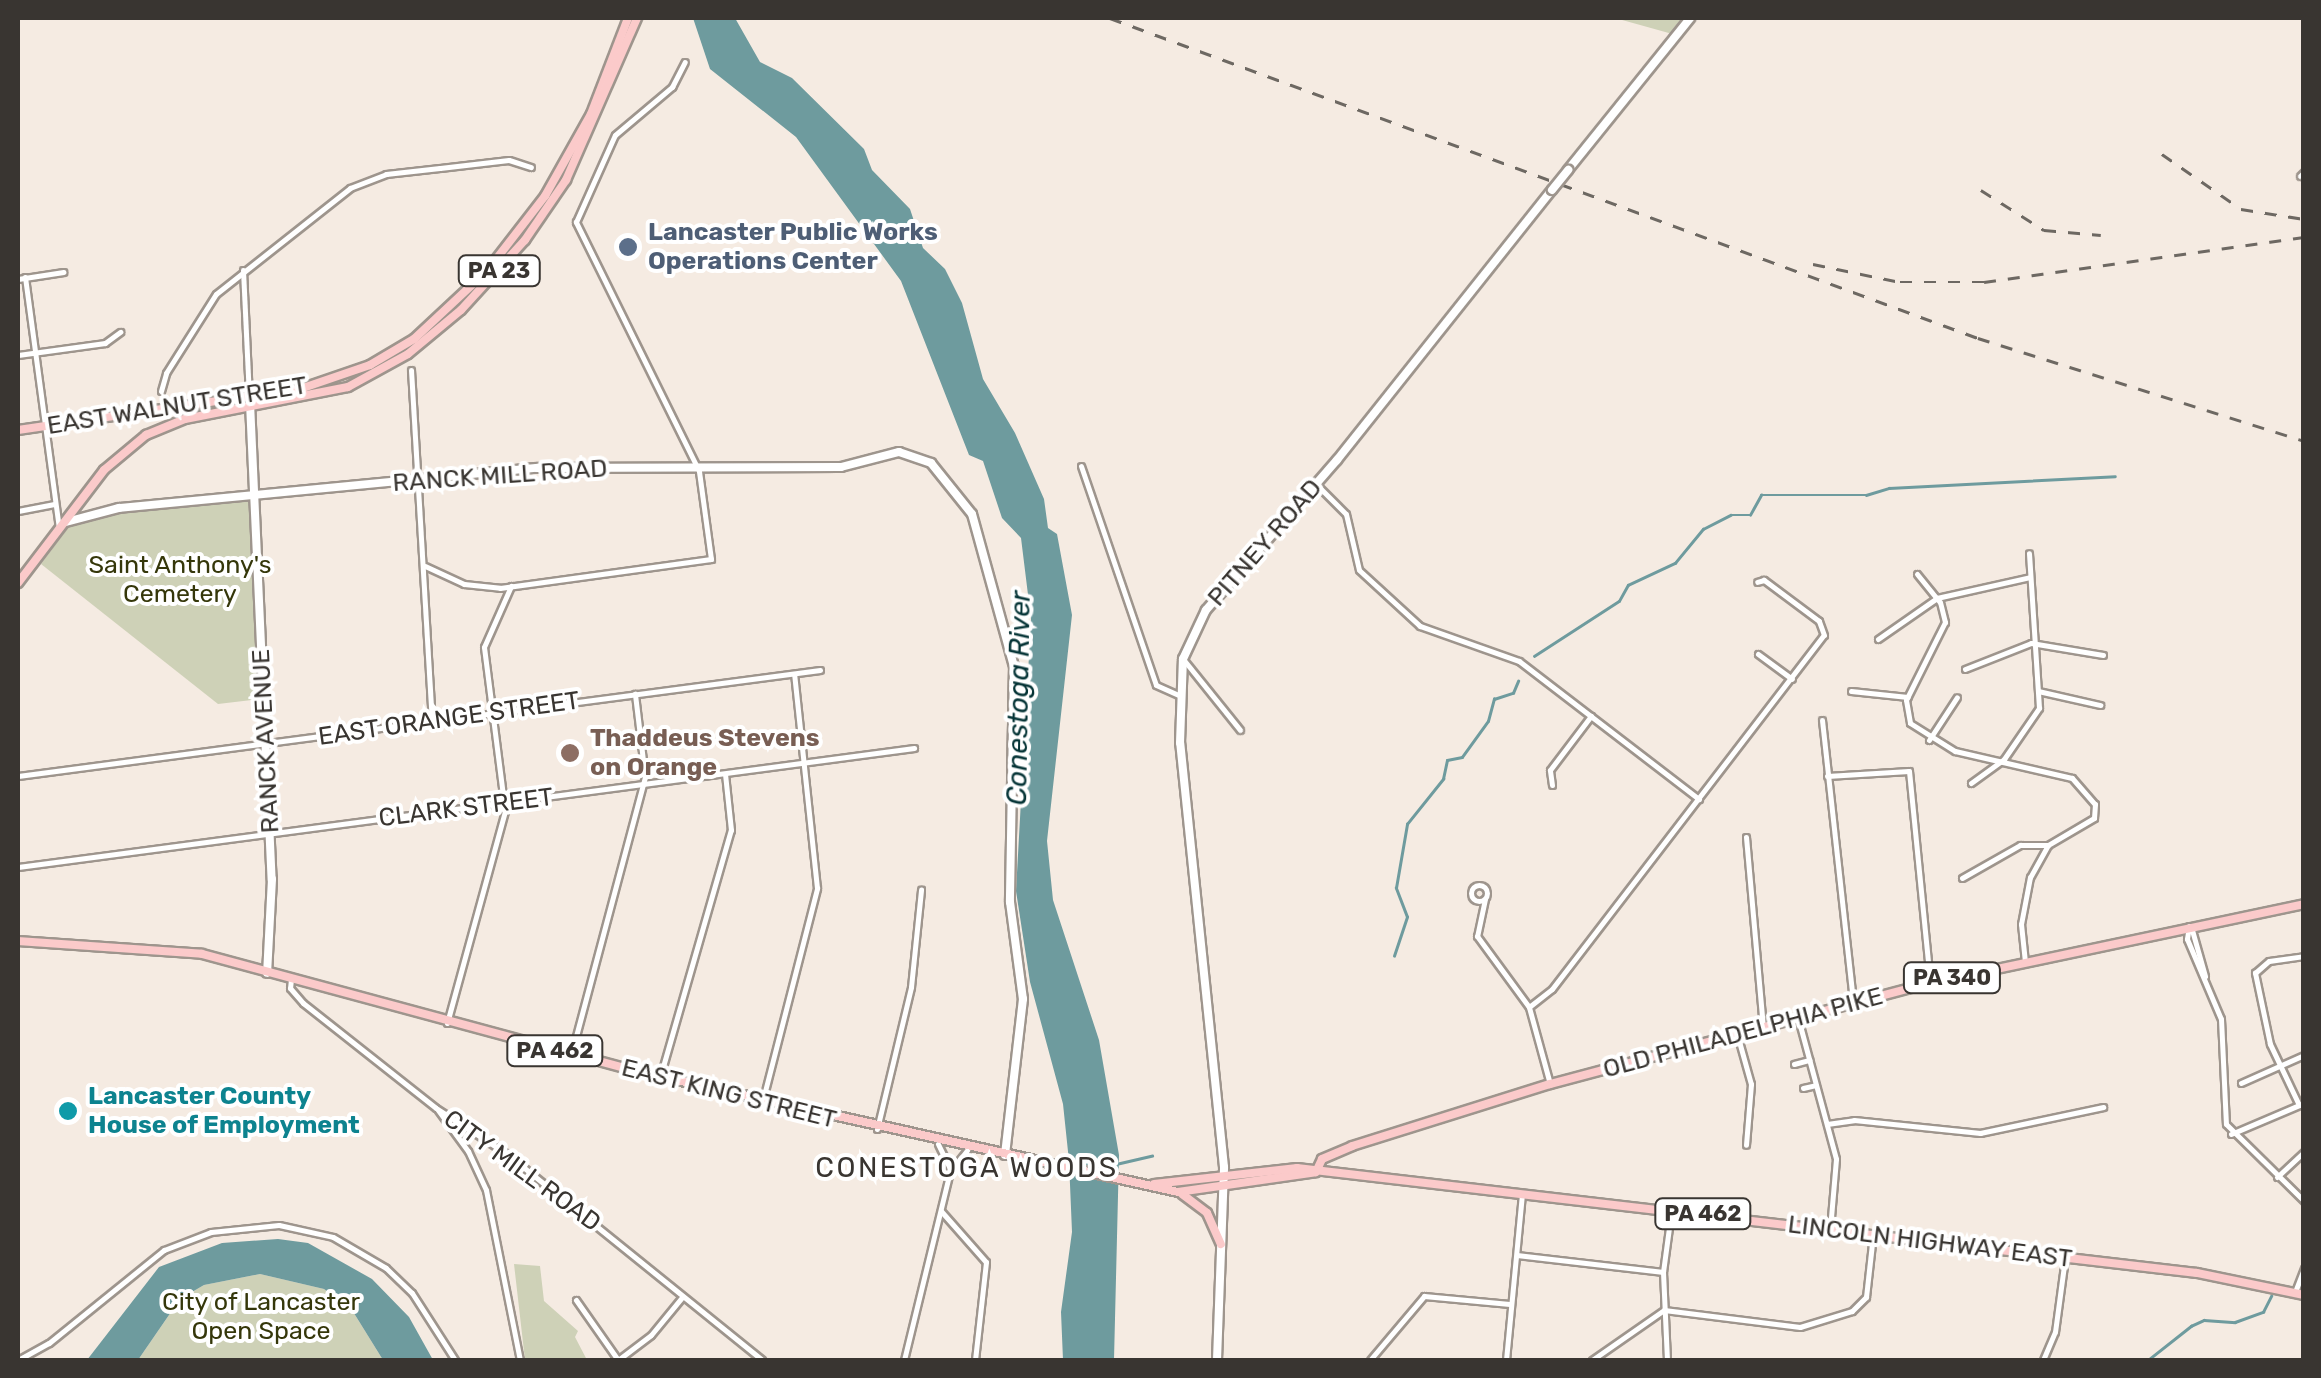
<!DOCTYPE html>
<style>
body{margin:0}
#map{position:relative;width:2321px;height:1378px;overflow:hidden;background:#f5ebe2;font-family:Rubik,sans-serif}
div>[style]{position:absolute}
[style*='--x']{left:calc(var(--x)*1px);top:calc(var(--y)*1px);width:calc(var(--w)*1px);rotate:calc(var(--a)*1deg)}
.green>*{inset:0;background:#ced1b7}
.water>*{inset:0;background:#6e9b9e}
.stream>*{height:2.5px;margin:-1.25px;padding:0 1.25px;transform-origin:1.25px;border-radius:1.25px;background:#6e9b9e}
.roads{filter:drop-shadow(2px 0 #9e958d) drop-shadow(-2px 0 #9e958d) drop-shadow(0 2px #9e958d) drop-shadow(0 -2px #9e958d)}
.street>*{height:5px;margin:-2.5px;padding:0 2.5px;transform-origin:2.5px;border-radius:2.5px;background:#fff}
.street>.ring{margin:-2.5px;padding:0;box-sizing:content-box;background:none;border:5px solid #fff;border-radius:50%}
.secondary>*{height:8px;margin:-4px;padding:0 4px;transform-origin:4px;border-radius:4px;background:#fff}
.primary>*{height:8px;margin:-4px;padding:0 4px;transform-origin:4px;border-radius:4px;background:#fbcaca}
.rail>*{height:2.5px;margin-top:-1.25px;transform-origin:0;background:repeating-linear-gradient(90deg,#6d6862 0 12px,transparent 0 24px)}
.bridges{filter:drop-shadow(2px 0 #9e958d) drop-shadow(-2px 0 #9e958d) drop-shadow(0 2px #9e958d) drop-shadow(0 -2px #9e958d)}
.secondary-bridge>*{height:8px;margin:-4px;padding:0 4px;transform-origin:4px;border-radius:4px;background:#fff}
.dots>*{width:28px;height:28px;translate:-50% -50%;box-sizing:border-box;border:5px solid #fff;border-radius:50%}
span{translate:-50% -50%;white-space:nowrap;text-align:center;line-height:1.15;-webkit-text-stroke:8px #fff;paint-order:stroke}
.shield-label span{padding:2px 8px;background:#fff;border:2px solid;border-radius:8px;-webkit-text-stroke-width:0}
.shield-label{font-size:22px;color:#393531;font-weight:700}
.service-label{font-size:25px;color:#4e5e75;font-weight:700}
.left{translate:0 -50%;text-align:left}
.street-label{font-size:25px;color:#393531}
.park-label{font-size:25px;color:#35370a}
.education-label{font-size:25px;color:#785e54;font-weight:700}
.culture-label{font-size:25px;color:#0d838f;font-weight:700}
.water-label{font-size:28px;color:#053436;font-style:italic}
.neighbourhood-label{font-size:28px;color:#393531;letter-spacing:2.5px}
.frame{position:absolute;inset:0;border:20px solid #393531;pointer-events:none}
</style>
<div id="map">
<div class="green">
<div style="clip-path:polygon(1615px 18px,1689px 18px,1676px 35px)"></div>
<div style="clip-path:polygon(252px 501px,261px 699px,218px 704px,41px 564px,71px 524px,92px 516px)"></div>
<div style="clip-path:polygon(514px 1264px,540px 1266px,544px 1301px,578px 1331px,575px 1337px,587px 1360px,525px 1360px)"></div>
<div style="clip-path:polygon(260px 1274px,324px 1289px,352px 1310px,383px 1360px,138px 1360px,180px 1299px,204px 1285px)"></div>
</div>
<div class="water">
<div style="clip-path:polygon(693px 18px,735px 18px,760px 62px,792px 78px,864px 149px,872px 170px,910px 209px,923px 248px,945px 269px,962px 303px,983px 379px,1015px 433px,1044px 499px,1048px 528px,1057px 534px,1072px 615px,1047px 841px,1053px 900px,1099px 1040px,1119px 1155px,1114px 1360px,1063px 1360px,1061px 1312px,1072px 1232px,1069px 1161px,1063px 1104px,1030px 982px,1016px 891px,1031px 619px,1021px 538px,1002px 518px,983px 461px,969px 455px,901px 281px,796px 137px,710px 69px)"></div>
<div style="clip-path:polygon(278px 1239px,308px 1243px,372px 1279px,409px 1317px,433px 1360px,383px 1360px,352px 1310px,324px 1289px,260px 1274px,204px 1285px,180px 1299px,138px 1360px,87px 1360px,159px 1267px,222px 1243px)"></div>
</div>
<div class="stream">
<div style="--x:1534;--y:656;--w:101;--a:-32.9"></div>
<div style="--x:1619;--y:601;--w:18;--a:-61"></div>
<div style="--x:1628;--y:585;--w:52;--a:-25.1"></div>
<div style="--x:1675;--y:563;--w:44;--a:-50.5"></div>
<div style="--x:1703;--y:529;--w:31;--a:-27"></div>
<div style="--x:1731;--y:515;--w:19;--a:0"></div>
<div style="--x:1750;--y:515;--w:23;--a:-61"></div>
<div style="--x:1761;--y:495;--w:105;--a:0"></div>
<div style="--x:1866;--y:495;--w:24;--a:-17"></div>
<div style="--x:1889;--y:488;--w:226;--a:-3"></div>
<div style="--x:1394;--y:956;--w:41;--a:-71.6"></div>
<div style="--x:1407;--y:917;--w:31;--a:-111"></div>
<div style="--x:1396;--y:888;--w:65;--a:-80.2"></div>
<div style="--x:1407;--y:824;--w:58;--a:-51.3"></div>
<div style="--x:1443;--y:779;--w:19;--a:-78"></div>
<div style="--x:1447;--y:760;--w:15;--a:-11"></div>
<div style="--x:1462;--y:757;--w:44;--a:-54.2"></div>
<div style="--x:1488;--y:721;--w:23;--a:-75"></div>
<div style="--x:1494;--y:699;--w:20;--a:-18"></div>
<div style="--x:1513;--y:693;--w:13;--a:-67"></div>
<div style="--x:1116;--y:1164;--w:37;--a:-13"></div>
<div style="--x:2148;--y:1360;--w:55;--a:-38.3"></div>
<div style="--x:2191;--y:1326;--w:14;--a:-25"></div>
<div style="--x:2204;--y:1320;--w:31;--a:4"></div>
<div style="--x:2235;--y:1322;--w:30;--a:-20"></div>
<div style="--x:2263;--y:1312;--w:18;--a:-63"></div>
</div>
<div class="roads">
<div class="street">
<div style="--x:2300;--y:176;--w:6;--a:-45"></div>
<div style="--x:243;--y:270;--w:127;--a:87.3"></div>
<div style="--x:25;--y:277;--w:252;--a:82.3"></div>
<div style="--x:18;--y:279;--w:46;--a:-8.8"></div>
<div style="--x:18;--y:355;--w:88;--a:-7.9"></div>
<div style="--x:105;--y:343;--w:19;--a:-36"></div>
<div style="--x:411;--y:370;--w:352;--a:86.6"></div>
<div style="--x:161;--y:391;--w:19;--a:-74"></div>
<div style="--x:166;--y:373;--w:93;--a:-57.7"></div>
<div style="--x:216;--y:294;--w:171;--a:-38.3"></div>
<div style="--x:350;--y:188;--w:39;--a:-21"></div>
<div style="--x:386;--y:174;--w:54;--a:-6.3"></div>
<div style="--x:440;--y:168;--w:69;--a:-6.6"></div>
<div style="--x:509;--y:160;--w:23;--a:18"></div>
<div style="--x:1081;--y:466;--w:231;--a:71.1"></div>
<div style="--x:1156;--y:685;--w:24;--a:24"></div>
<div style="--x:1316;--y:484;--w:42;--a:45"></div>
<div style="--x:1346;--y:514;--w:57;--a:76.9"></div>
<div style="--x:1359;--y:570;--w:83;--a:42.6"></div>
<div style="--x:1420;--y:626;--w:105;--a:19.5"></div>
<div style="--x:1519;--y:661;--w:227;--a:37.5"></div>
<div style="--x:18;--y:511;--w:37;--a:-11"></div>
<div style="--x:425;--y:566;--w:43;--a:24.8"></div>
<div style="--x:464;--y:584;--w:36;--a:6"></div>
<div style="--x:500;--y:588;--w:213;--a:-7.8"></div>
<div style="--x:711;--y:559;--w:89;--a:-97.8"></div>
<div style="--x:699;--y:471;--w:278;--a:-116.3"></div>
<div style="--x:576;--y:222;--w:95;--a:-65.9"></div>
<div style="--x:615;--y:135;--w:75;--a:-40.1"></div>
<div style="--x:672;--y:87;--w:28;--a:-63"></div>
<div style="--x:1917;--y:574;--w:36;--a:51"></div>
<div style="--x:1940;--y:602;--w:21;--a:76"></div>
<div style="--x:1945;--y:622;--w:87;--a:116.6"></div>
<div style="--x:1906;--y:700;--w:23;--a:80"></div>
<div style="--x:1910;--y:723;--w:53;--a:31.9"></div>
<div style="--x:1955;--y:751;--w:120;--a:13"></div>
<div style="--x:2072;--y:778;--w:35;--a:49"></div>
<div style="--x:2095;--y:804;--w:14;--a:94"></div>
<div style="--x:2094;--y:818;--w:53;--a:149.6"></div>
<div style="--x:2048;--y:845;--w:37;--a:119"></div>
<div style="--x:2030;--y:877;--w:48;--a:100.8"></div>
<div style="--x:2021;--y:924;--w:37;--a:84"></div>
<div style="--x:1878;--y:639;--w:72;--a:-34.8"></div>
<div style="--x:1937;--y:598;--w:95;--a:-12.7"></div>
<div style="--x:1758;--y:654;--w:42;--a:36.3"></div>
<div style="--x:1183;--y:659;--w:91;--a:51.2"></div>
<div style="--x:1965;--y:669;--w:71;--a:-21.5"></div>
<div style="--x:2031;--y:643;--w:73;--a:9.5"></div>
<div style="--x:1851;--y:691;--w:57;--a:6"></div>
<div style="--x:2038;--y:691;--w:64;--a:12.7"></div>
<div style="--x:1822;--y:720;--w:285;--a:83.7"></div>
<div style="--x:1929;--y:740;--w:51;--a:-56.9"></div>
<div style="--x:18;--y:776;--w:809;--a:-7.53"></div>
<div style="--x:1827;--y:776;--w:82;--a:-3.5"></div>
<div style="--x:1909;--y:771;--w:213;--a:84.3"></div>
<div style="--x:1971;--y:783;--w:41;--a:-36"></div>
<div style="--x:2004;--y:759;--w:62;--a:-55.5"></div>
<div style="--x:2039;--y:708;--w:155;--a:-93.7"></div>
<div style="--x:1552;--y:785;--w:15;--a:-98"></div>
<div style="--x:1550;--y:770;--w:68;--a:-52.8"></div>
<div style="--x:1746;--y:837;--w:191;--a:84.9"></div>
<div style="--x:18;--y:867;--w:904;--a:-7.57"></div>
<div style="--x:1962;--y:878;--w:67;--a:-29.6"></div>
<div style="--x:2020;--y:845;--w:28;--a:0"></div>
<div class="ring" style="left:1471px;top:885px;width:11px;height:11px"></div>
<div style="--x:1485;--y:899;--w:38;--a:102"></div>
<div style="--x:1477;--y:936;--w:88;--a:53.8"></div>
<div style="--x:2189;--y:926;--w:13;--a:99"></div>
<div style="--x:2187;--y:939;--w:87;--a:67"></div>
<div style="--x:2221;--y:1019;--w:105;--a:87.3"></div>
<div style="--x:2226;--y:1124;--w:110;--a:44.6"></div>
<div style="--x:2192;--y:930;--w:48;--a:74.2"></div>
<div style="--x:291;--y:979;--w:9;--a:96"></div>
<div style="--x:290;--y:988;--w:20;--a:49"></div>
<div style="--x:303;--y:1003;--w:169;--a:38.3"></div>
<div style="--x:436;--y:1108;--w:85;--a:32.9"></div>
<div style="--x:507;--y:1154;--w:328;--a:38.9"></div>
<div style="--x:1798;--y:1018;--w:146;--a:74.9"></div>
<div style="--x:1836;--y:1159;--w:70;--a:94.9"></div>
<div style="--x:447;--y:1023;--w:220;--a:-74.7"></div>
<div style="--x:505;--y:811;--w:165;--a:-97.3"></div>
<div style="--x:484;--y:647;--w:67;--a:-66.1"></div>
<div style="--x:1737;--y:1034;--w:52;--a:74.4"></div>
<div style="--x:1751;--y:1084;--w:61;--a:94.7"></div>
<div style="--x:571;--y:1055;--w:288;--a:-75.1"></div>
<div style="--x:645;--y:777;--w:84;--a:-96.9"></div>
<div style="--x:1794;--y:1064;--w:16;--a:-15"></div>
<div style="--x:660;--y:1077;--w:257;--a:-74"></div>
<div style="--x:731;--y:830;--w:56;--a:-96.1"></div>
<div style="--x:2241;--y:1083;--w:69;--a:-24"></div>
<div style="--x:1550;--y:1084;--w:80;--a:-105.3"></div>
<div style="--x:1529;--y:1007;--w:29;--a:-38"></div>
<div style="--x:1552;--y:989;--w:446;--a:-52.5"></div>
<div style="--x:1824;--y:635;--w:15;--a:-110"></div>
<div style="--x:1819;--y:621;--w:69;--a:-143.3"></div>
<div style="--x:1764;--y:580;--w:7;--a:164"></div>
<div style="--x:1803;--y:1088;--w:13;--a:-13"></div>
<div style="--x:763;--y:1099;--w:218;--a:-75.6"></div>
<div style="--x:817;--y:888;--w:215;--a:-96.1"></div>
<div style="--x:2299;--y:1105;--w:68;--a:-115.4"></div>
<div style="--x:2270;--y:1044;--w:73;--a:-101.9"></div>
<div style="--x:2255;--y:973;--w:18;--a:-41"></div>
<div style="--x:2269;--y:961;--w:35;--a:-8"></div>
<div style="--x:438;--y:1110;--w:51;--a:53.8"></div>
<div style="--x:468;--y:1151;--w:43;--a:65.2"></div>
<div style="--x:486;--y:1190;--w:173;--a:78.7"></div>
<div style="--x:1827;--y:1124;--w:27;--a:-8"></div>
<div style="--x:1854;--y:1120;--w:127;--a:5.9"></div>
<div style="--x:1980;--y:1133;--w:126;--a:-11.9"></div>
<div style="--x:877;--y:1129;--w:146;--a:-76.5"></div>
<div style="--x:911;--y:987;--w:98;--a:-84.1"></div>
<div style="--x:2231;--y:1134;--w:79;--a:-23"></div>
<div style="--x:938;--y:1144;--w:28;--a:64"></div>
<div style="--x:2277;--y:1177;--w:37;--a:-43"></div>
<div style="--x:941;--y:1211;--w:68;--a:48.6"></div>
<div style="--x:986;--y:1262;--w:99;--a:96.4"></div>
<div style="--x:1517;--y:1255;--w:147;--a:6.6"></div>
<div style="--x:2295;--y:1292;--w:26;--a:-69"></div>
<div style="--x:576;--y:1300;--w:73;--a:55"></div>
<div style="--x:18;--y:1360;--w:35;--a:-29"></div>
<div style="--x:49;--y:1343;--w:148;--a:-39"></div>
<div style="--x:164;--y:1250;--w:50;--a:-21"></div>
<div style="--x:211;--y:1232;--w:68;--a:-5.9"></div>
<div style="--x:279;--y:1225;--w:55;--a:12.5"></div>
<div style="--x:333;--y:1237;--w:61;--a:30.3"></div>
<div style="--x:386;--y:1268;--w:36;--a:44"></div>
<div style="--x:412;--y:1293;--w:80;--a:57.3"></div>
<div style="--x:618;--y:1360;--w:41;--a:-37.1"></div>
<div style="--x:651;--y:1335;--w:50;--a:-50.6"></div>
<div style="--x:904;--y:1360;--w:194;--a:-76.3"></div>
<div style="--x:950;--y:1172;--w:28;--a:-52"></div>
<div style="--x:1370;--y:1360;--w:84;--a:-49.8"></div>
<div style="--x:1424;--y:1296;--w:86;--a:5.3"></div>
<div style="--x:1506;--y:1360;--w:167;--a:-84.5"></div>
<div style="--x:1592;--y:1360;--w:88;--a:-34.8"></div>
<div style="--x:1664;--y:1310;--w:137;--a:7.1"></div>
<div style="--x:1800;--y:1327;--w:54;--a:-17.1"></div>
<div style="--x:1852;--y:1311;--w:20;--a:-45"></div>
<div style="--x:1866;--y:1297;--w:62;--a:-83.6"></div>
<div style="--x:1667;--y:1360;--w:88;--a:-92.6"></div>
<div style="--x:1663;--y:1272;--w:60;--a:-82.3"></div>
<div style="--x:2043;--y:1360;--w:30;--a:-67"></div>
<div style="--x:2055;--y:1332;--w:75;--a:-82.3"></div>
</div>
<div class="secondary">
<div style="--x:1568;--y:170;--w:195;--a:-51.2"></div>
<div style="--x:250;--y:403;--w:477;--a:87.4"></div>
<div style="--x:272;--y:879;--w:94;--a:93"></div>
<div style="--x:66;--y:522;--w:55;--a:-14.8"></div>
<div style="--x:119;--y:508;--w:420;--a:-5.5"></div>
<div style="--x:537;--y:468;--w:304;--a:-0.2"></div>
<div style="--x:841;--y:467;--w:60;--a:-14.5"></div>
<div style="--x:899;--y:452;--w:34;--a:19"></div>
<div style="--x:931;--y:463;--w:65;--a:51.2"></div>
<div style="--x:972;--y:514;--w:158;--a:74.6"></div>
<div style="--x:1014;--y:666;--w:236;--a:91"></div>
<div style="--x:1010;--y:902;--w:98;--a:82.4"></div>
<div style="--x:1023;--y:999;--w:157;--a:96.6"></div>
<div style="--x:1217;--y:1360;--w:193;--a:-87.9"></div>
<div style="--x:1224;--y:1167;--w:426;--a:-95.9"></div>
<div style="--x:1180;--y:743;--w:84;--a:-88"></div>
<div style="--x:1183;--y:659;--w:54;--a:-64.9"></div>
<div style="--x:1206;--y:610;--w:199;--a:-48.9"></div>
<div style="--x:1337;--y:460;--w:345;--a:-51.5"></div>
</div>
<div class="primary">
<div style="--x:18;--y:430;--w:285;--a:-8.3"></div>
<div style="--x:300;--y:389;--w:74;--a:-18.9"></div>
<div style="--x:370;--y:365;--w:51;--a:-30.6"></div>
<div style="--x:414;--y:339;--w:100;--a:-43"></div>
<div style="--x:487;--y:271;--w:95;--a:-52.3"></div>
<div style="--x:545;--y:196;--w:94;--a:-60.7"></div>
<div style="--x:591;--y:114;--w:103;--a:-68.9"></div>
<div style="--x:18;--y:583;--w:142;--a:-52.7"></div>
<div style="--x:104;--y:470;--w:55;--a:-39.8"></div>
<div style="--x:146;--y:435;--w:42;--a:-22.3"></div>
<div style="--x:185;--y:419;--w:166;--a:-11.1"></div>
<div style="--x:348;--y:387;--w:68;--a:-28.8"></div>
<div style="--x:408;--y:354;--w:69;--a:-39.7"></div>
<div style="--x:461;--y:310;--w:95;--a:-47.6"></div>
<div style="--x:525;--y:240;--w:73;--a:-55.7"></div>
<div style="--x:566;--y:180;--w:177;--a:-66.3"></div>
<div style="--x:18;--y:941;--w:184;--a:4"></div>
<div style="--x:202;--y:954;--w:440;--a:15.1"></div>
<div style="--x:627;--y:1069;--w:565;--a:12.58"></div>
<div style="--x:1178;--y:1192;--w:139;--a:-8.2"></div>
<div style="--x:1316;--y:1172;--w:14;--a:-65"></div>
<div style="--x:1322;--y:1159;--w:33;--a:-23"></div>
<div style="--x:1352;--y:1146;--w:207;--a:-17.4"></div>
<div style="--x:1550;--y:1084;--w:393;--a:-14.9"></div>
<div style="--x:1930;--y:983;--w:382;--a:-11.9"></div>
<div style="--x:1154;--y:1184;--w:144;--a:-6.4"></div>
<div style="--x:1297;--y:1168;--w:906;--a:6.65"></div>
<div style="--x:2197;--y:1273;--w:109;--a:11.6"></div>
<div style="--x:1182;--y:1194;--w:31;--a:37"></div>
<div style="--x:1207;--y:1213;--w:34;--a:66"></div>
</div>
</div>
<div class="rail">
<div style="--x:1110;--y:18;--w:925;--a:20.24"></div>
<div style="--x:1978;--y:338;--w:342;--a:17.5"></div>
<div style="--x:2162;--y:154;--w:96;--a:34.8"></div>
<div style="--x:2241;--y:209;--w:64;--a:9"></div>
<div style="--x:1981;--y:190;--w:75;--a:32.4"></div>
<div style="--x:2044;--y:230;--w:57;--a:5"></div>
<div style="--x:1813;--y:264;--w:89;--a:11.7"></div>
<div style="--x:1900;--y:282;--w:84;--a:0"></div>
<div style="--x:1984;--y:282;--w:323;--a:-8"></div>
</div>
<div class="bridges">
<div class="secondary-bridge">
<div style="--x:1552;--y:190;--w:26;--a:-51"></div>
</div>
</div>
<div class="dots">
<div style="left:628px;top:247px;background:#5c6f8a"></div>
<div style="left:570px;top:753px;background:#8d6e63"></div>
<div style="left:68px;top:1111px;background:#0f9aa8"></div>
</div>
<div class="shield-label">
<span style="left:499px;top:271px">PA 23</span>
<span style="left:1952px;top:978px">PA 340</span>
<span style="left:555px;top:1051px">PA 462</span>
<span style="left:1703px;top:1214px">PA 462</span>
</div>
<div class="service-label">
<span class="left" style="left:648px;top:247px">Lancaster Public Works<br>Operations Center</span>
</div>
<div class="street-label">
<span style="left:177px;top:406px;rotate:-9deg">EAST WALNUT STREET</span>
<span style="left:500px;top:476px;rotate:-4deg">RANCK MILL ROAD</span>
<span style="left:1265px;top:543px;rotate:-49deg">PITNEY ROAD</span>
<span style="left:449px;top:719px;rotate:-8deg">EAST ORANGE STREET</span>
<span style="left:266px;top:741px;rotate:-93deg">RANCK AVENUE</span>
<span style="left:466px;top:808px;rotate:-7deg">CLARK STREET</span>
<span style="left:1743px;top:1033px;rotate:-15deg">OLD PHILADELPHIA PIKE</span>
<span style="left:729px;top:1094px;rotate:14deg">EAST KING STREET</span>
<span style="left:522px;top:1171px;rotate:36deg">CITY MILL ROAD</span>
<span style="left:1930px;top:1242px;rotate:7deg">LINCOLN HIGHWAY EAST</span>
</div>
<div class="park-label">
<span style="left:180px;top:580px">Saint Anthony's<br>Cemetery</span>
<span style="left:261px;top:1317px">City of Lancaster<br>Open Space</span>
</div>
<div class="education-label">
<span class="left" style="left:590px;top:753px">Thaddeus Stevens<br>on Orange</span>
</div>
<div class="culture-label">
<span class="left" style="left:88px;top:1111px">Lancaster County<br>House of Employment</span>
</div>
<div class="water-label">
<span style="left:1019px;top:698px;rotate:-89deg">Conestoga River</span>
</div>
<div class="neighbourhood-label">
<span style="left:967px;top:1168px">CONESTOGA WOODS</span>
</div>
<div class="frame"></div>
</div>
